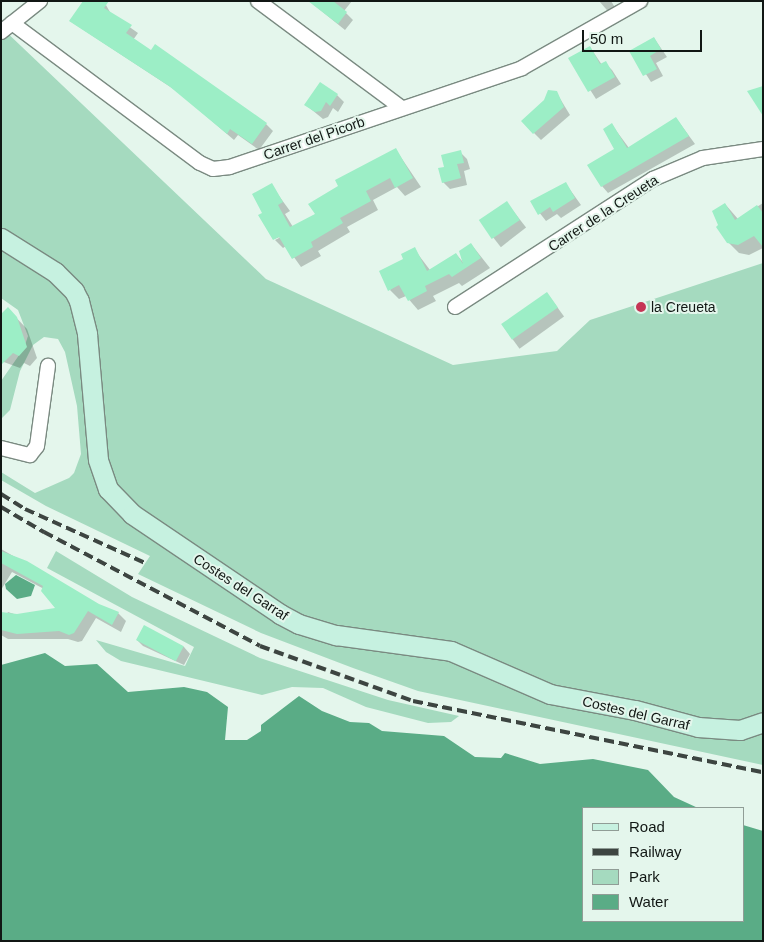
<!DOCTYPE html>
<style>
body{margin:0}
#map{position:relative;width:764px;height:942px;overflow:hidden;background:#e4f6ec;font-family:Helvetica,sans-serif}
div>[style]{position:absolute}
[style*='--x']{left:calc(var(--x)*1px);top:calc(var(--y)*1px);width:calc(var(--w)*1px);rotate:calc(var(--a)*1deg)}
.green>*{inset:0;background:#a5dabf}
.water>*{inset:0;background:#5aac86}
.shadow>*{inset:0;background:#0003;transform-origin:0 0}
.building>*{inset:0;background:#9ceec6;transform-origin:0 0}
.roads{filter:drop-shadow(1px 0 #7a8a81) drop-shadow(-1px 0 #7a8a81) drop-shadow(0 1px #7a8a81) drop-shadow(0 -1px #7a8a81)}
.street>*{height:14px;margin:-7px;padding:0 7px;transform-origin:7px;border-radius:7px;background:#fff}
.secondary>*{height:19px;margin:-9.5px;padding:0 9.5px;transform-origin:9.5px;border-radius:9.5px;background:#c6f1e0}
.rail>*{height:4px;margin-top:-2px;transform-origin:0;background:repeating-linear-gradient(90deg,#3d4541 0 10px,transparent 0 15px)}
.dots>*{width:14px;height:14px;translate:-50% -50%;box-sizing:border-box;border:2px solid #e4f6ec;border-radius:50%}
span{translate:-50% -50%;white-space:nowrap;text-align:center;line-height:1.15;-webkit-text-stroke:4px #e4f6ec;paint-order:stroke}
.street-label{font-size:14px;color:#111714}
.poi-label{font-size:14px;color:#111714}
.left{translate:0 -50%;text-align:left}
.frame{position:absolute;inset:0;border:2px solid #111714;pointer-events:none}
.legend{position:absolute;left:582px;top:807px;width:162px;height:115px;box-sizing:border-box;background:#e4f6ec;border:1px solid #909d96;margin:0;padding:6px 9px;list-style:none;font-size:15px;color:#111714}
.legend li{display:flex;align-items:center;gap:10px;height:25px}
.legend b{width:25px;border:1px solid #909d96}
.scale{position:absolute;left:582px;top:30px;width:120px;height:22px;box-sizing:border-box;border:2px solid #111714;border-top:0;padding-left:6px;font-size:15px;line-height:18px;white-space:nowrap;color:#111714;-webkit-text-stroke:4px #e4f6ec;paint-order:stroke}
</style>
<div id="map">
<div class="green">
<div style="clip-path:polygon(1px 27px,266px 279px,453px 365px,557px 351px,590px 320px,763px 263px,763px 765px,418px 691px,353px 668px,261px 633px,138px 574px,150px 556px,46px 506px,1px 480px,1px 472px,35px 493px,69px 478px,74px 473px,81px 454px,77px 406px,65px 352px,58px 339px,44px 337px,33px 345px,20px 371px,10px 410px,1px 419px,1px 381px,24px 348px,28px 336px,18px 310px,1px 298px)"></div>
<div style="clip-path:polygon(56px 551px,132px 597px,260px 658px,388px 700px,459px 716px,451px 722px,428px 723px,366px 707px,323px 688px,292px 687px,262px 695px,121px 661px,106px 652px,96px 640px,185px 666px,194px 647px,47px 568px)"></div>
</div>
<div class="water">
<div style="clip-path:polygon(16px 575px,35px 585px,31px 596px,17px 599px,6px 589px,5px 584px)"></div>
<div style="clip-path:polygon(45px 653px,65px 666px,97px 664px,128px 692px,184px 687px,207px 692px,228px 707px,225px 740px,247px 740px,261px 731px,261px 725px,299px 696px,322px 711px,350px 722px,369px 723px,382px 731px,444px 736px,475px 757px,501px 758px,505px 753px,540px 764px,593px 759px,648px 770px,674px 797px,698px 808px,583px 808px,583px 921px,743px 921px,743px 825px,763px 831px,763px 941px,1px 941px,1px 665px)"></div>
</div>
<div class="shadow">
<div style="clip-path:polygon(309px 1px,352px 1px,344px 11px,353px 20px,345px 30px)"></div>
<div style="clip-path:polygon(599px 1px,611px 1px,619px 14px,613px 17px)"></div>
<div style="clip-path:polygon(106px 5px,111px 14px,138px 33px,133px 40px,266px 124px,273px 131px,259px 150px,238px 135px,234px 140px,178px 92px,70px 21px)"></div>
<div style="clip-path:polygon(654px 38px,667px 57px,656px 63px,663px 76px,651px 82px,631px 51px)"></div>
<div style="clip-path:polygon(590px 47px,602px 65px,605px 63px,612px 70px,621px 84px,596px 99px,570px 58px)"></div>
<div style="clip-path:polygon(556px 92px,570px 115px,541px 140px,522px 121px)"></div>
<div style="clip-path:polygon(337px 95px,344px 102px,338px 112px,333px 108px,328px 117px,323px 119px,306px 105px)"></div>
<div style="clip-path:polygon(676px 118px,695px 144px,608px 193px,602px 186px,616px 149px,612px 125px,629px 148px)"></div>
<div style="clip-path:polygon(396px 150px,421px 187px,405px 196px,397px 187px,373px 200px,378px 210px,347px 227px,350px 232px,318px 251px,321px 256px,301px 267px,286px 246px,283px 248px,275px 240px,285px 235px,274px 239px,264px 213px,271px 185px,290px 211px,285px 214px,293px 227px,316px 214px)"></div>
<div style="clip-path:polygon(460px 152px,467px 159px,470px 169px,464px 171px,467px 185px,450px 189px,443px 182px,445px 167px)"></div>
<div style="clip-path:polygon(566px 184px,581px 205px,561px 218px,557px 214px,546px 221px,531px 202px)"></div>
<div style="left:507px;top:203px;width:31px;height:32px;rotate:52deg"></div>
<div style="clip-path:polygon(763px 203px,763px 248px,749px 255px,739px 253px,728px 242px,725px 204px,738px 219px)"></div>
<div style="clip-path:polygon(471px 244px,490px 268px,462px 286px,459px 283px,433px 296px,436px 301px,418px 310px,406px 296px,399px 299px,390px 290px,405px 259px,414px 249px,430px 270px,456px 254px,463px 262px)"></div>
<div style="left:547px;top:293px;width:29px;height:55px;rotate:54deg"></div>
<div style="clip-path:polygon(8px 309px,27px 329px,37px 358px,30px 366px,24px 363px,20px 368px,1px 361px)"></div>
<div style="clip-path:polygon(1px 549px,99px 605px,118px 613px,126px 621px,121px 632px,96px 618px,82px 641px,78px 642px,68px 639px,8px 639px,1px 635px,1px 617px,4px 619px,8px 612px,17px 615px,57px 609px,44px 589px,12px 572px,1px 590px)"></div>
<div style="clip-path:polygon(144px 627px,184px 647px,190px 654px,184px 665px,143px 646px,137px 640px)"></div>
</div>
<div class="building">
<div style="clip-path:polygon(83px 1px,109px 1px,104px 8px,132px 25px,126px 33px,151px 50px,155px 44px,267px 123px,252px 144px,230px 129px,227px 134px,169px 86px,69px 21px)"></div>
<div style="clip-path:polygon(308px 1px,333px 1px,347px 12px,338px 24px)"></div>
<div style="clip-path:polygon(654px 37px,661px 49px,650px 56px,657px 69px,643px 76px,629px 51px)"></div>
<div style="clip-path:polygon(590px 46px,600px 64px,606px 61px,615px 77px,588px 92px,568px 58px)"></div>
<div style="clip-path:polygon(320px 82px,338px 94px,330px 106px,326px 102px,321px 111px,315px 112px,304px 105px)"></div>
<div style="clip-path:polygon(763px 86px,763px 116px,747px 91px)"></div>
<div style="clip-path:polygon(548px 90px,557px 91px,564px 107px,533px 134px,521px 121px,544px 100px)"></div>
<div style="clip-path:polygon(676px 117px,689px 136px,601px 187px,587px 165px,614px 149px,603px 129px,612px 123px,627px 148px)"></div>
<div style="clip-path:polygon(396px 148px,413px 178px,395px 188px,390px 178px,366px 191px,371px 201px,340px 218px,343px 223px,311px 242px,313px 247px,292px 259px,279px 237px,273px 240px,258px 215px,262px 213px,252px 194px,272px 183px,283px 202px,278px 205px,290px 227px,315px 214px,308px 204px,338px 186px,335px 180px)"></div>
<div style="clip-path:polygon(461px 150px,464px 163px,457px 164px,461px 178px,442px 183px,438px 168px,444px 167px,441px 155px)"></div>
<div style="clip-path:polygon(566px 182px,575px 198px,553px 212px,550px 207px,538px 215px,530px 201px)"></div>
<div style="left:507px;top:201px;width:23px;height:34px;rotate:56deg"></div>
<div style="clip-path:polygon(725px 203px,735px 220px,757px 205px,763px 213px,763px 247px,754px 236px,738px 245px,727px 243px,716px 227px,718px 225px,712px 211px)"></div>
<div style="clip-path:polygon(471px 243px,481px 258px,452px 277px,449px 274px,425px 286px,427px 291px,408px 301px,399px 285px,388px 291px,379px 271px,403px 259px,401px 254px,415px 247px,427px 271px,456px 253px,463px 264px,459px 251px)"></div>
<div style="left:547px;top:292px;width:19px;height:56px;rotate:55deg"></div>
<div style="clip-path:polygon(8px 307px,17px 317px,27px 347px,19px 356px,13px 353px,1px 365px,1px 314px)"></div>
<div style="clip-path:polygon(1px 551px,27px 561px,99px 604px,119px 612px,112px 625px,88px 611px,74px 633px,69px 635px,59px 631px,17px 634px,1px 630px,1px 612px,17px 614px,55px 608px,41px 591px,43px 586px,1px 563px)"></div>
<div style="left:144px;top:625px;width:45px;height:17px;rotate:28deg"></div>
</div>
<div class="roads">
<div class="street">
<div style="--x:258;--y:1;--w:177;--a:36.7"></div>
<div style="--x:12;--y:23;--w:234;--a:36.7"></div>
<div style="--x:200;--y:163;--w:14;--a:25"></div>
<div style="--x:213;--y:169;--w:17;--a:-7"></div>
<div style="--x:230;--y:167;--w:308;--a:-18.7"></div>
<div style="--x:522;--y:68;--w:136;--a:-29.6"></div>
<div style="--x:1;--y:32;--w:50;--a:-38.5"></div>
<div style="--x:455;--y:307;--w:236;--a:-32.9"></div>
<div style="--x:653;--y:179;--w:54;--a:-22.8"></div>
<div style="--x:703;--y:158;--w:61;--a:-8.5"></div>
<div style="--x:1;--y:448;--w:30;--a:14"></div>
<div style="--x:30;--y:455;--w:11;--a:-52"></div>
<div style="--x:37;--y:446;--w:81;--a:-82.2"></div>
</div>
<div class="secondary">
<div style="--x:1;--y:238;--w:64;--a:32.2"></div>
<div style="--x:55;--y:272;--w:27;--a:45"></div>
<div style="--x:74;--y:291;--w:11;--a:63"></div>
<div style="--x:79;--y:301;--w:34;--a:76"></div>
<div style="--x:87;--y:334;--w:126;--a:85"></div>
<div style="--x:98;--y:460;--w:31;--a:71"></div>
<div style="--x:108;--y:489;--w:35;--a:46"></div>
<div style="--x:132;--y:514;--w:179;--a:34"></div>
<div style="--x:280;--y:614;--w:21;--a:28"></div>
<div style="--x:299;--y:624;--w:39;--a:17"></div>
<div style="--x:336;--y:635;--w:116;--a:7.9"></div>
<div style="--x:451;--y:651;--w:108;--a:23.5"></div>
<div style="--x:550;--y:694;--w:86;--a:10.7"></div>
<div style="--x:635;--y:710;--w:65;--a:15.1"></div>
<div style="--x:698;--y:727;--w:42;--a:4.1"></div>
<div style="--x:740;--y:730;--w:24;--a:-19"></div>
</div>
</div>
<div class="rail">
<div style="--x:1;--y:494;--w:28;--a:32"></div>
<div style="--x:25;--y:509;--w:132;--a:24.2"></div>
<div style="--x:1;--y:507;--w:50;--a:30.2"></div>
<div style="--x:44;--y:532;--w:244;--a:27.8"></div>
<div style="--x:260;--y:646;--w:163;--a:19.8"></div>
<div style="--x:413;--y:701;--w:357;--a:11.5"></div>
</div>
<div class="dots">
<div style="left:641px;top:307px;background:#c53555"></div>
</div>
<div class="street-label">
<span style="left:314px;top:138px;rotate:-19deg">Carrer del Picorb</span>
<span style="left:603px;top:213px;rotate:-33deg">Carrer de la Creueta</span>
<span style="left:241px;top:587px;rotate:33deg">Costes del Garraf</span>
<span style="left:636px;top:713px;rotate:13deg">Costes del Garraf</span>
</div>
<div class="poi-label">
<span class="left" style="left:651px;top:307px">la Creueta</span>
</div>
<div class="frame"></div>
<ul class="legend">
<li><b style="height:6px;background:#c6f1e0"></b>Road</li>
<li><b style="height:6px;background:#3d4541"></b>Railway</li>
<li><b style="height:14px;background:#a5dabf"></b>Park</li>
<li><b style="height:14px;background:#5aac86"></b>Water</li>
</ul>
<div class="scale">50 m</div>
</div>
